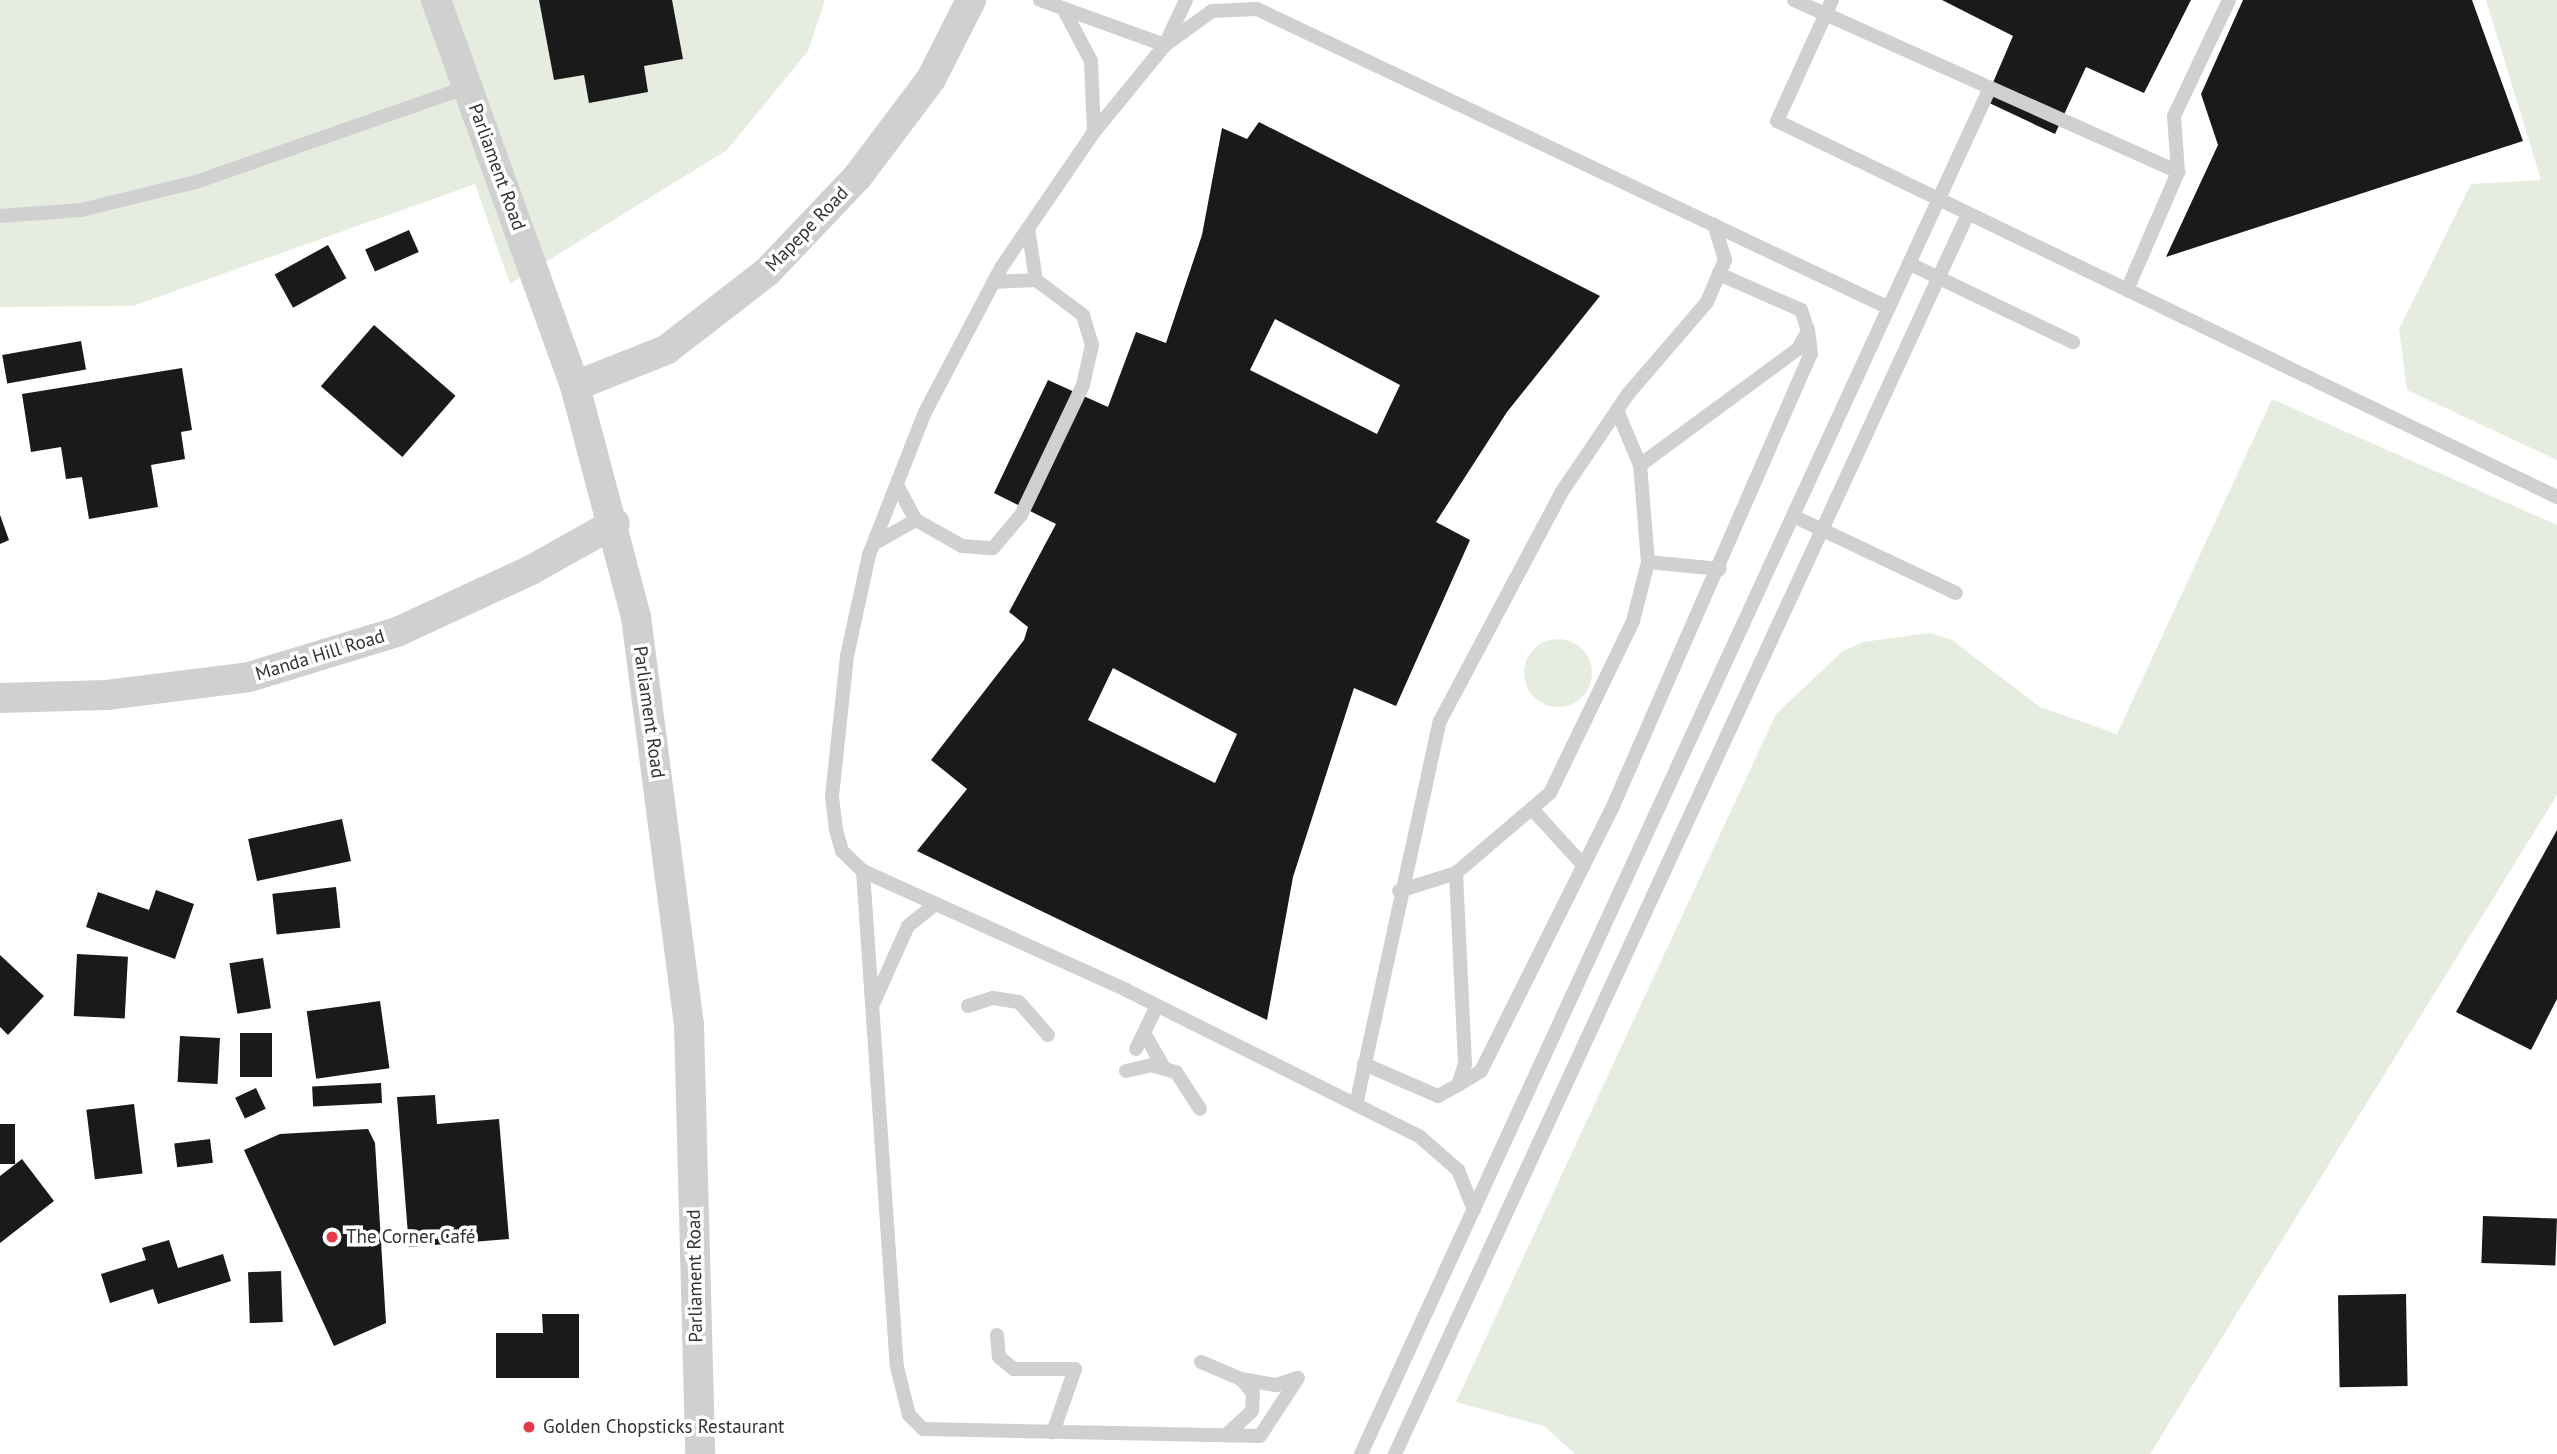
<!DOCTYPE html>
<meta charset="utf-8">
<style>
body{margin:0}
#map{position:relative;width:2557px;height:1454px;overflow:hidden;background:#fff;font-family:"PT Sans",sans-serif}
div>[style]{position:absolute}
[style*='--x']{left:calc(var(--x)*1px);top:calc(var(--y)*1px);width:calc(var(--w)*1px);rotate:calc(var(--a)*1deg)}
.green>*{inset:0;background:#e6ecdf}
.round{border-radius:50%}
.building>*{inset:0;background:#1a1a1a;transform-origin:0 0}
.service>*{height:14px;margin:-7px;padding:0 7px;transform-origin:7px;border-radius:7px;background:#d0d0d0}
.minor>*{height:30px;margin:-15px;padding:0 15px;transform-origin:15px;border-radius:15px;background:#d0d0d0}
.dots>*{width:19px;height:19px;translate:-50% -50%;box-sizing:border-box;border:4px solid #fff;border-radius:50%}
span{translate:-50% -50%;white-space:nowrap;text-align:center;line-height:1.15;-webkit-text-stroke:7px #fff;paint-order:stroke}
.street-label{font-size:19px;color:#333}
.poi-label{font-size:19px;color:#333}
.left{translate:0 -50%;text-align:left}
</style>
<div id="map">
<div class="green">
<div style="clip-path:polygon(0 0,825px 0,808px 51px,727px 150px,510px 284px,475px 184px,133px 306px,0 307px)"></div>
<div style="clip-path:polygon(2486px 0,2557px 0,2557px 460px,2407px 390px,2399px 329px,2471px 184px,2541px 180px)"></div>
<div style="clip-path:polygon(2272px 399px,2557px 525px,2557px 795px,2150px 1454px,1575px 1454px,1544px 1426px,1456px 1402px,1776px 714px,1843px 651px,1863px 642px,1930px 633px,1952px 640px,2040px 707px,2117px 734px)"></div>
<div class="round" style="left:1524px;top:639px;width:68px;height:68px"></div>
</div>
<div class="building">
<div style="clip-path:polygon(539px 0,672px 0,683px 59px,644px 66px,648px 92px,589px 103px,584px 75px,554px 80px)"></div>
<div style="clip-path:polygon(1942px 0,2191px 0,2144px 93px,2086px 67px,2055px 134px,1985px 101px,2013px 36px)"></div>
<div style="clip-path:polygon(2243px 0,2472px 0,2523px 141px,2166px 257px,2218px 145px,2201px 94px)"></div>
<div style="clip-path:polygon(evenodd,1259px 122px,1600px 296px,1507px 412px,1436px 522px,1470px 540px,1396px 706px,1354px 688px,1293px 877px,1267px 1020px,917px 851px,967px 789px,931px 760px,1024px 640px,1028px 627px,1009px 612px,1056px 524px,994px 493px,1048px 380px,1108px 407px,1136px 332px,1166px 343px,1202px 235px,1222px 128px,1247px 139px,1259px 122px,1275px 319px,1400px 385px,1377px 434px,1250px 370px,1275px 319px,1259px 122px,1113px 668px,1237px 734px,1215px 783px,1088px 720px,1113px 668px)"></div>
<div style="left:409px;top:230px;width:24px;height:48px;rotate:66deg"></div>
<div style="left:328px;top:245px;width:38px;height:61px;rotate:61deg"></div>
<div style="left:374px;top:325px;width:108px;height:81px;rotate:41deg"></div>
<div style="left:81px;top:341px;width:29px;height:80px;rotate:80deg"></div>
<div style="clip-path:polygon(182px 368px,192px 430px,181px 432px,185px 459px,151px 465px,158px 507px,89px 519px,82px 477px,66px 479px,61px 447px,31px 452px,22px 394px)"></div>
<div style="clip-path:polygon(0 515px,9px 540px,0 544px)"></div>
<div style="left:342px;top:819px;width:43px;height:96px;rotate:78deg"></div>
<div style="clip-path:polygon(2557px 830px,2557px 999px,2531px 1050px,2456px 1012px)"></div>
<div style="left:336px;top:887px;width:41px;height:64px;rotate:84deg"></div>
<div style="clip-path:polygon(156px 890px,194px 904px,175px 959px,86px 927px,98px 892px,149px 910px)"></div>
<div style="left:77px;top:954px;width:51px;height:62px;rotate:3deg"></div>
<div style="clip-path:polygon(0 955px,44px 996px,8px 1035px,0 1027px)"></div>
<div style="left:263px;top:958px;width:51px;height:34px;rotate:81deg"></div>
<div style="left:380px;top:1001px;width:68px;height:74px;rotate:82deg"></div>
<div style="left:240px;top:1033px;width:32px;height:44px"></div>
<div style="left:180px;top:1036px;width:40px;height:46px;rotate:3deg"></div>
<div style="left:381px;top:1083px;width:20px;height:69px;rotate:87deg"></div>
<div style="left:256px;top:1088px;width:23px;height:23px;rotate:65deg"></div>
<div style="clip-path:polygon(435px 1095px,437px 1124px,499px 1119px,509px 1239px,409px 1247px,397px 1097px)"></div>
<div style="left:134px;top:1104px;width:70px;height:48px;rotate:83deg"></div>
<div style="left:0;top:1124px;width:15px;height:40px"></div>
<div style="clip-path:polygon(368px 1129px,375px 1143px,386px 1323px,334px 1346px,244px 1150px,280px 1134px)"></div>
<div style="left:210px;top:1139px;width:24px;height:36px;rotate:83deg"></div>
<div style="clip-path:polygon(22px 1159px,54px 1201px,0 1243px,0 1176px)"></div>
<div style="left:2483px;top:1216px;width:74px;height:47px;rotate:2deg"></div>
<div style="clip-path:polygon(169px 1240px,178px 1268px,223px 1254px,231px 1281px,158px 1304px,153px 1289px,110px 1303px,101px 1274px,146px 1260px,142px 1248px)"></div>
<div style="left:281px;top:1271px;width:51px;height:33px;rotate:88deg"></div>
<div style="left:2406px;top:1294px;width:92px;height:68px;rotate:89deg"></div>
<div style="clip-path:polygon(542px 1314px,579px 1314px,579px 1378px,496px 1378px,496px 1333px,543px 1333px)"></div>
</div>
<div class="service">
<div style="--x:1040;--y:0;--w:133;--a:19.8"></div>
<div style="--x:1165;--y:45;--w:58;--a:-35.9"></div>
<div style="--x:1212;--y:11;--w:45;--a:-2.5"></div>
<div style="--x:1257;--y:9;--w:699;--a:25.32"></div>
<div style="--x:1186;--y:0;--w:50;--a:115"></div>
<div style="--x:1165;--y:45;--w:112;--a:129.2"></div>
<div style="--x:1094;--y:132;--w:165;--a:124.4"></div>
<div style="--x:1001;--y:268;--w:163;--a:117.8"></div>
<div style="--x:925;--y:412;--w:154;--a:111.4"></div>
<div style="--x:869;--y:555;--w:103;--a:102.3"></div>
<div style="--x:847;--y:656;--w:142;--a:96.1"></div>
<div style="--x:832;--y:797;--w:33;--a:83"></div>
<div style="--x:836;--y:830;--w:22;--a:74"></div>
<div style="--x:842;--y:851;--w:29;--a:44"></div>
<div style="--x:863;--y:871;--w:289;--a:24.3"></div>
<div style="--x:1126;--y:990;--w:327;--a:26.5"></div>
<div style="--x:1419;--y:1136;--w:52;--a:41.1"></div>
<div style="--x:1458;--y:1170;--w:43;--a:68.2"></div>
<div style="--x:1794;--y:0;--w:421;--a:24.1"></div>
<div style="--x:1832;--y:0;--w:133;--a:114.4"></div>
<div style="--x:1777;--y:121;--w:866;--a:25.74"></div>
<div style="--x:1065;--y:12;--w:55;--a:62"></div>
<div style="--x:1091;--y:61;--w:71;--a:87.6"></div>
<div style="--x:0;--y:216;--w:81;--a:-4.2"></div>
<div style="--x:81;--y:210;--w:118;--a:-13.7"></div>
<div style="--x:196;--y:182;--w:288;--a:-19.3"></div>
<div style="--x:1028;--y:228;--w:53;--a:81.3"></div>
<div style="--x:1910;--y:264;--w:181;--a:25.6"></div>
<div style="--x:2127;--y:290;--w:129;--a:-66.6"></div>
<div style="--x:2178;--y:172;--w:56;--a:-94.1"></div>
<div style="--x:2174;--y:116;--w:128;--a:-64.6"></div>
<div style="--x:1640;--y:465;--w:196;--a:-36.3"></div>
<div style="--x:1798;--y:349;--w:21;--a:-61"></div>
<div style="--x:1808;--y:331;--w:22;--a:-108"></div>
<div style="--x:1801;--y:310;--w:90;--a:-156.3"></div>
<div style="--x:897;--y:485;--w:40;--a:62"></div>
<div style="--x:916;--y:520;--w:53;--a:29.5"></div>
<div style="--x:962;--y:546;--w:31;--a:4"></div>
<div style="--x:993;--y:548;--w:43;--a:-49.7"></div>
<div style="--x:1021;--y:515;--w:144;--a:-64.5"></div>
<div style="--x:1083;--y:385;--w:41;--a:-77.3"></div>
<div style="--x:1092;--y:345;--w:31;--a:-107"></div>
<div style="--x:1083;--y:315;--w:59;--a:-143.3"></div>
<div style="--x:1036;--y:280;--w:43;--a:177.3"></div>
<div style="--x:1793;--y:516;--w:180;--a:25.3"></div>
<div style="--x:875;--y:543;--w:47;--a:-29.3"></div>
<div style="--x:1648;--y:562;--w:72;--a:5.6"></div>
<div style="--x:1532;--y:809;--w:77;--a:47.6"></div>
<div style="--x:863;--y:871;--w:497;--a:86.1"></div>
<div style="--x:897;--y:1367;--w:49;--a:76"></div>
<div style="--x:909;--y:1415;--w:20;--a:45"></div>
<div style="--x:923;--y:1429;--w:337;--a:1.2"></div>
<div style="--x:1260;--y:1436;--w:69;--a:-56.8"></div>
<div style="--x:1399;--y:891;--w:60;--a:-17.5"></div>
<div style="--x:1456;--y:873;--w:123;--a:-40.4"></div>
<div style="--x:1550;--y:793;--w:191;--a:-64.2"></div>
<div style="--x:1633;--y:621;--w:61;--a:-75.7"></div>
<div style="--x:1648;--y:562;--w:97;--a:-94.7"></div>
<div style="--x:1640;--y:465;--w:60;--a:-112.7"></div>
<div style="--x:874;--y:1002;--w:83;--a:-65.9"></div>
<div style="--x:908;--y:926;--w:35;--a:-39"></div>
<div style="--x:968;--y:1006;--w:26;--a:-18"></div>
<div style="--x:993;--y:998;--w:26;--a:9"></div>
<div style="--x:1019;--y:1002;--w:44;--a:48.7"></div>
<div style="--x:1144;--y:1033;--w:39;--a:60"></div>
<div style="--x:1136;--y:1049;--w:48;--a:-64"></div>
<div style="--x:1364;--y:1064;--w:81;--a:23.4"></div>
<div style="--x:1438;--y:1096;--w:23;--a:-29"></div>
<div style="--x:1458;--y:1085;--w:22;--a:-72"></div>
<div style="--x:1465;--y:1064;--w:191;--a:-92.7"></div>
<div style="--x:1126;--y:1071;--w:26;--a:-13"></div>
<div style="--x:1151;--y:1065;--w:26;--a:16"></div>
<div style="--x:1176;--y:1072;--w:44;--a:57"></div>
<div style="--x:1458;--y:1085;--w:27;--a:-31"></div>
<div style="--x:1481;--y:1071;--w:298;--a:-63.5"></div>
<div style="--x:1614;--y:804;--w:491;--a:-66.4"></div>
<div style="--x:1811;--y:354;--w:23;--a:-97"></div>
<div style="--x:1356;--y:1105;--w:393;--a:-77.7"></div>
<div style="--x:1440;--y:721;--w:258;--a:-62"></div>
<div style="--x:1561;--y:493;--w:120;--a:-55.9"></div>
<div style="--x:1628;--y:394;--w:121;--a:-49.3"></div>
<div style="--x:1707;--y:302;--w:46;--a:-66.8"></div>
<div style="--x:1725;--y:260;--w:37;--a:-107"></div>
<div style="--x:997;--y:1335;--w:22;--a:85"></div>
<div style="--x:999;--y:1357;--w:19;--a:39"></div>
<div style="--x:1014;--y:1369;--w:61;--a:0"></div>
<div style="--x:1075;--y:1369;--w:67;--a:109.2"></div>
<div style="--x:1201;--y:1362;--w:43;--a:23"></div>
<div style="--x:1241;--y:1379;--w:18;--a:49"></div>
<div style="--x:1253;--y:1393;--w:18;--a:93"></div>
<div style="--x:1252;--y:1411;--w:35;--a:137"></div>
<div style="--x:1241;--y:1379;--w:36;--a:10"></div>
<div style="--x:1276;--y:1385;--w:23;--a:-18"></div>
<div style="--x:1361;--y:1454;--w:1504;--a:-65.28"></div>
<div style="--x:1395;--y:1454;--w:1366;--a:-65.2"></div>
</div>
<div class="minor">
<div style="--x:436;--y:0;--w:410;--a:70.2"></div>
<div style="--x:575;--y:386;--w:239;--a:75.2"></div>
<div style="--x:636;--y:617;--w:410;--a:82.6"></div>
<div style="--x:689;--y:1024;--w:430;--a:88.5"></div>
<div style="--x:575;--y:386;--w:98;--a:-21.6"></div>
<div style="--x:666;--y:350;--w:128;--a:-37.7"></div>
<div style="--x:767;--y:272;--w:132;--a:-46.5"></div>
<div style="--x:858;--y:176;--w:121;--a:-53"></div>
<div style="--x:931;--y:79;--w:89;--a:-63.1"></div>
<div style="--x:0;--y:698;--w:107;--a:-1.6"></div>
<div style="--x:107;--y:695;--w:143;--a:-7.2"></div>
<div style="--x:249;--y:677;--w:155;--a:-16.9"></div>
<div style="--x:397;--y:632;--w:148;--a:-24.8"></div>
<div style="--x:531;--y:570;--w:96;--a:-29.2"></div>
</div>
<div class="dots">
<div style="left:332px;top:1237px;background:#e63946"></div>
<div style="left:529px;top:1427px;background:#e63946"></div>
</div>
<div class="street-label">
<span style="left:497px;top:167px;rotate:70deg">Parliament Road</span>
<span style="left:807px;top:229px;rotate:-46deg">Mapepe Road</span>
<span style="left:320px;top:655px;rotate:-17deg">Manda Hill Road</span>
<span style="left:649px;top:712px;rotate:82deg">Parliament Road</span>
<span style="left:695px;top:1276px;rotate:-91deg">Parliament Road</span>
</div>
<div class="poi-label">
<span class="left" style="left:346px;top:1237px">The Corner Café</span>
<span class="left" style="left:543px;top:1427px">Golden Chopsticks Restaurant</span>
</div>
</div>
